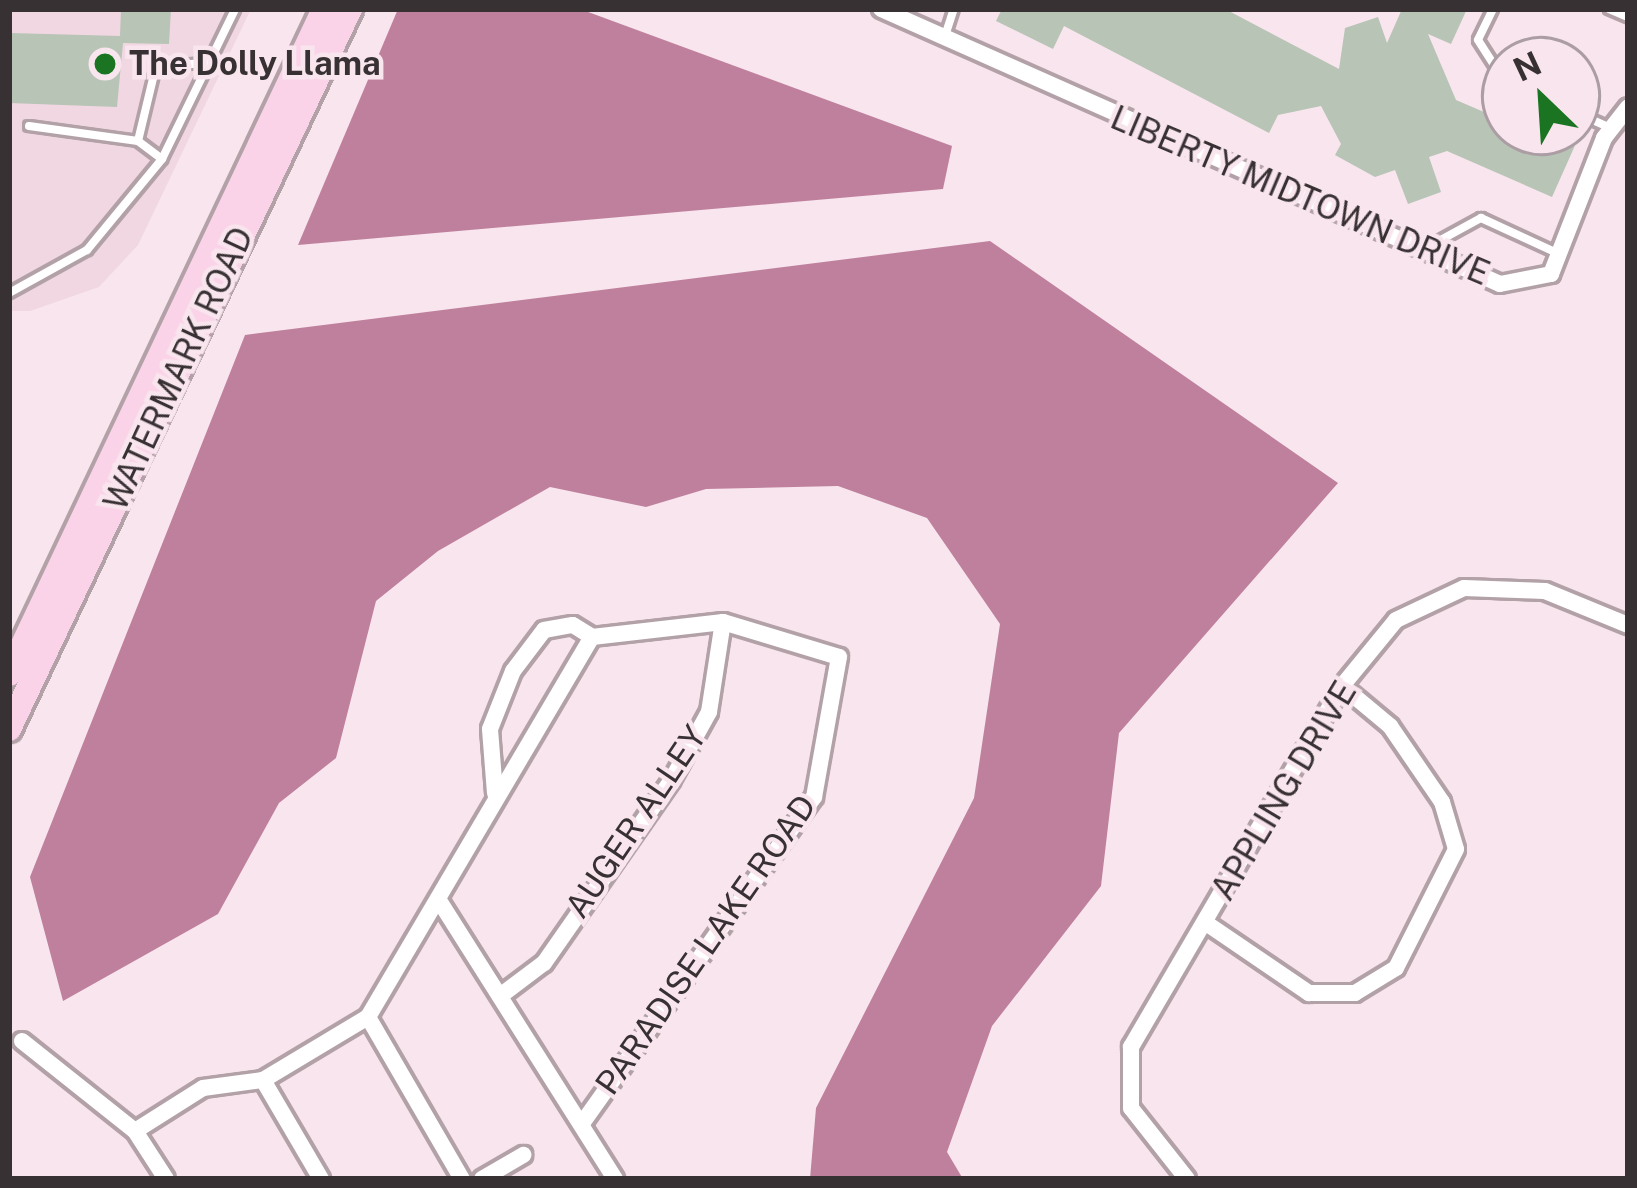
<!DOCTYPE html>
<style>
body{margin:0}
#map{position:relative;width:1637px;height:1188px;overflow:hidden;background:#f8e5ed;font-family:"Public Sans",sans-serif}
div>[style]{position:absolute}
[style*='--x']{left:calc(var(--x)*1px);top:calc(var(--y)*1px);width:calc(var(--w)*1px);rotate:calc(var(--a)*1deg)}
.built>*{inset:0;background:#f1d7e2}
.water>*{inset:0;background:#bf809e}
.building>*{inset:0;background:#b7c4b6}
.roads{filter:drop-shadow(3px 0 #b3a1a8) drop-shadow(-3px 0 #b3a1a8) drop-shadow(0 3px #b3a1a8) drop-shadow(0 -3px #b3a1a8)}
.lane>*{height:8px;margin:-4px;padding:0 4px;transform-origin:4px;border-radius:4px;background:#fff}
.street>*{height:16px;margin:-8px;padding:0 8px;transform-origin:8px;border-radius:8px;background:#fff}
.secondary>*{height:24px;margin:-12px;padding:0 12px;transform-origin:12px;border-radius:12px;background:#fbd3e8}
.dots>*{width:33px;height:33px;translate:-50% -50%;box-sizing:border-box;border:6px solid #f8e5ed;border-radius:50%}
span{translate:-50% -50%;white-space:nowrap;text-align:center;line-height:1.15;-webkit-text-stroke:9px #f8e5ed;paint-order:stroke}
.poi-label{font-size:33px;color:#383134;font-weight:700}
.left{translate:0 -50%;text-align:left}
.street-label{font-size:33px;color:#383134}
.frame{position:absolute;inset:0;border:12px solid #383134;pointer-events:none}
.north{position:absolute;left:1481px;top:36px;width:120px;height:120px;box-sizing:border-box;background:#f8e5ed;border:3px solid #ab9da3;border-radius:50%;rotate:335deg;font-size:33px;font-weight:700;line-height:48px;text-align:center;color:#383134}
.north::after{content:'';display:block;margin:auto;width:42px;height:54px;background:#1a7421;clip-path:polygon(50% 0,100% 100%,50% 72%,0 100%)}
</style>
<div id="map">
<div class="built">
<div style="clip-path:polygon(9px 9px,251px 9px,138px 245px,99px 287px,30px 311px,9px 311px)"></div>
</div>
<div class="water">
<div style="clip-path:polygon(398px 9px,580px 9px,952px 146px,943px 189px,298px 245px)"></div>
<div style="clip-path:polygon(990px 241px,1338px 483px,1119px 733px,1101px 886px,992px 1026px,947px 1152px,963px 1179px,810px 1179px,816px 1108px,974px 798px,1000px 624px,927px 518px,838px 486px,706px 489px,646px 507px,550px 487px,438px 551px,376px 601px,336px 758px,279px 803px,218px 914px,63px 1001px,30px 877px,245px 335px)"></div>
</div>
<div class="building">
<div style="clip-path:polygon(121px 9px,171px 9px,169px 44px,123px 43px,117px 107px,9px 103px,9px 33px,120px 36px)"></div>
<div style="clip-path:polygon(1002px 9px,1225px 9px,1339px 69px,1345px 28px,1378px 17px,1387px 43px,1402px 9px,1467px 9px,1451px 44px,1428px 34px,1456px 100px,1505px 121px,1505px 132px,1581px 132px,1552px 197px,1447px 151px,1429px 157px,1441px 192px,1408px 204px,1395px 170px,1375px 177px,1335px 155px,1341px 144px,1321px 106px,1278px 115px,1269px 133px,1064px 26px,1053px 49px,996px 21px)"></div>
</div>
<div class="roads">
<div class="lane">
<div style="--x:1493;--y:9;--w:34;--a:116"></div>
<div style="--x:1478;--y:40;--w:50;--a:57.3"></div>
<div style="--x:1609;--y:9;--w:21;--a:23"></div>
<div style="--x:945;--y:36;--w:28;--a:-72"></div>
<div style="--x:1577;--y:113;--w:37;--a:24"></div>
<div style="--x:29;--y:126;--w:110;--a:7.8"></div>
<div style="--x:138;--y:141;--w:30;--a:37"></div>
<div style="--x:138;--y:141;--w:77;--a:-76.5"></div>
<div style="--x:156;--y:66;--w:52;--a:-3.3"></div>
<div style="--x:1426;--y:248;--w:63;--a:-28.6"></div>
<div style="--x:1481;--y:218;--w:84;--a:24.7"></div>
<div style="--x:9;--y:293;--w:89;--a:-28.9"></div>
<div style="--x:87;--y:250;--w:118;--a:-50.5"></div>
<div style="--x:162;--y:159;--w:167;--a:-64"></div>
</div>
<div class="street">
<div style="--x:881;--y:9;--w:677;--a:23.95"></div>
<div style="--x:1500;--y:284;--w:52;--a:-11.1"></div>
<div style="--x:1551;--y:274;--w:146;--a:-68.7"></div>
<div style="--x:1604;--y:138;--w:39;--a:-52"></div>
<div style="--x:495;--y:793;--w:64;--a:-94.5"></div>
<div style="--x:490;--y:729;--w:62;--a:-68.4"></div>
<div style="--x:513;--y:671;--w:51;--a:-52.9"></div>
<div style="--x:544;--y:630;--w:29;--a:-10"></div>
<div style="--x:573;--y:625;--w:22;--a:32"></div>
<div style="--x:440;--y:902;--w:328;--a:57.7"></div>
<div style="--x:1206;--y:923;--w:125;--a:34.2"></div>
<div style="--x:1309;--y:993;--w:46;--a:0"></div>
<div style="--x:1355;--y:993;--w:48;--a:-31.4"></div>
<div style="--x:1396;--y:968;--w:133;--a:-63.2"></div>
<div style="--x:1456;--y:849;--w:49;--a:-106.6"></div>
<div style="--x:1442;--y:802;--w:92;--a:-124.4"></div>
<div style="--x:1390;--y:726;--w:62;--a:-140.2"></div>
<div style="--x:500;--y:996;--w:55;--a:-36.9"></div>
<div style="--x:544;--y:963;--w:222;--a:-55.1"></div>
<div style="--x:671;--y:781;--w:79;--a:-61.2"></div>
<div style="--x:709;--y:712;--w:91;--a:-81.2"></div>
<div style="--x:368;--y:1017;--w:187;--a:59.9"></div>
<div style="--x:22;--y:1041;--w:144;--a:38.5"></div>
<div style="--x:135;--y:1131;--w:57;--a:57.1"></div>
<div style="--x:263;--y:1080;--w:115;--a:59.6"></div>
<div style="--x:135;--y:1131;--w:80;--a:-32.3"></div>
<div style="--x:203;--y:1088;--w:61;--a:-7.6"></div>
<div style="--x:263;--y:1080;--w:122;--a:-31"></div>
<div style="--x:368;--y:1017;--w:441;--a:-59.5"></div>
<div style="--x:592;--y:637;--w:132;--a:-6.5"></div>
<div style="--x:723;--y:622;--w:121;--a:16.8"></div>
<div style="--x:839;--y:657;--w:142;--a:100.1"></div>
<div style="--x:814;--y:797;--w:400;--a:125.4"></div>
<div style="--x:482;--y:1179;--w:48;--a:-30.3"></div>
<div style="--x:1187;--y:1179;--w:90;--a:-128.3"></div>
<div style="--x:1131;--y:1108;--w:61;--a:-90"></div>
<div style="--x:1131;--y:1047;--w:418;--a:-59.7"></div>
<div style="--x:1342;--y:686;--w:85;--a:-50.7"></div>
<div style="--x:1396;--y:620;--w:75;--a:-25.2"></div>
<div style="--x:1464;--y:588;--w:81;--a:2.1"></div>
<div style="--x:1545;--y:591;--w:90;--a:22.3"></div>
</div>
<div class="secondary">
<div style="--x:9;--y:674;--w:736;--a:-64.65"></div>
<div style="--x:9;--y:729;--w:797;--a:-64.66"></div>
</div>
</div>
<div class="dots">
<div style="left:105px;top:64px;background:#1a7421"></div>
</div>
<div class="poi-label">
<span class="left" style="left:129px;top:64px">The Dolly Llama</span>
</div>
<div class="street-label">
<span style="left:1300px;top:196px;rotate:23deg">LIBERTY MIDTOWN DRIVE</span>
<span style="left:179px;top:369px;rotate:-65deg">WATERMARK ROAD</span>
<span style="left:1284px;top:791px;rotate:-59deg">APPLING DRIVE</span>
<span style="left:636px;top:822px;rotate:-56deg">AUGER ALLEY</span>
<span style="left:706px;top:945px;rotate:-55deg">PARADISE LAKE ROAD</span>
</div>
<div class="frame"></div>
<div class="north">N</div>
</div>
